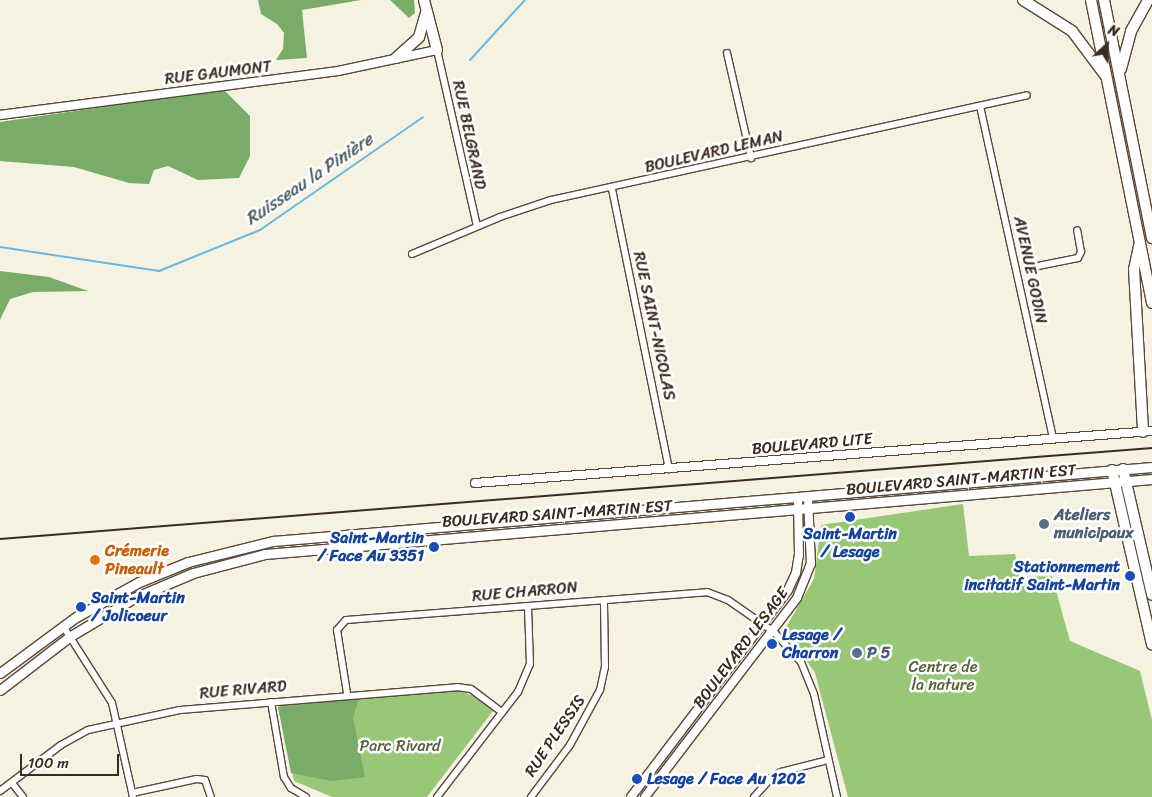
<!DOCTYPE html>
<meta charset="utf-8">
<style>
body{margin:0}
#map{position:relative;width:1152px;height:797px;overflow:hidden;background:#f6f2e2;font-family:Sriracha,sans-serif}
div>[style]{position:absolute}
[style*='--x']{left:calc(var(--x)*1px);top:calc(var(--y)*1px);width:calc(var(--w)*1px);rotate:calc(var(--a)*1deg)}
.green>*{inset:0;background:#97c777}
.forest>*{inset:0;background:#79ac68}
.stream>*{height:2px;margin:-1px;padding:0 1px;transform-origin:1px;border-radius:1px;background:#65b8e1}
.roads{filter:drop-shadow(1px 0 #57483b) drop-shadow(-1px 0 #57483b) drop-shadow(0 1px #57483b) drop-shadow(0 -1px #57483b)}
.minor>*{height:6px;margin:-3px;padding:0 3px;transform-origin:3px;border-radius:3px;background:#fff}
.tertiary>*{height:8px;margin:-4px;padding:0 4px;transform-origin:4px;border-radius:4px;background:#fff}
.secondary>*{height:9px;margin:-4.5px;padding:0 4.5px;transform-origin:4.5px;border-radius:4.5px;background:#fff}
.trunk>*{height:10px;margin:-5px;padding:0 5px;transform-origin:5px;border-radius:5px;background:#fff}
.rail>*{height:2px;margin:-1px;padding:0 1px;transform-origin:1px;border-radius:1px;background:#3b2a1e}
.dots>*{width:14px;height:14px;translate:-50% -50%;box-sizing:border-box;border:2px solid #fff;border-radius:50%}
span{translate:-50% -50%;white-space:nowrap;text-align:center;line-height:1.15;-webkit-text-stroke:5px #fff;paint-order:stroke}
.street-label{font-size:16px;color:#3b2a1e}
.service-label{font-size:16px;color:#4e5e75;font-weight:700}
.left{translate:0 -50%;text-align:left}
.transit-label{font-size:16px;color:#164399;font-weight:700}
.right{translate:-100% -50%;text-align:right}
.food-label{font-size:16px;color:#c56008;font-weight:700}
.park-label{font-size:16px;color:#5b613d}
.water-label{font-size:18px;color:#4a5c62;font-style:italic}
.north{position:absolute;left:1082px;top:20px;width:50px;height:50px;-webkit-text-stroke:4px #fff;paint-order:stroke;rotate:25deg;font-size:14px;font-weight:700;line-height:20px;text-align:center;color:#3b2a1e}
.north::after{content:'';display:block;margin:auto;width:18px;height:22px;background:#3b2a1e;clip-path:polygon(50% 0,100% 100%,50% 72%,0 100%)}
.scale{position:absolute;left:20px;top:754px;width:99px;height:22px;box-sizing:border-box;border:2px solid #3b2a1e;border-top:0;padding-left:6px;font-size:15px;line-height:18px;white-space:nowrap;color:#3b2a1e;-webkit-text-stroke:4px #fff;paint-order:stroke}
</style>
<div id="map">
<div class="green">
<div style="clip-path:polygon(963px 504px,969px 556px,1015px 554px,1020px 577px,1052px 576px,1070px 641px,1140px 671px,1152px 720px,1152px 797px,848px 797px,815px 673px,785px 629px,814px 579px,821px 525px)"></div>
<div style="clip-path:polygon(457px 690px,474px 696px,493px 711px,427px 797px,332px 797px,294px 781px,278px 707px,281px 705px)"></div>
</div>
<div class="forest">
<div style="clip-path:polygon(258px 0,361px 0,302px 10px,307px 58px,276px 60px,283px 49px,284px 33px,277px 24px,261px 14px)"></div>
<div style="clip-path:polygon(390px 0,414px 0,415px 13px,409px 18px)"></div>
<div style="clip-path:polygon(223px 89px,250px 116px,250px 156px,239px 178px,198px 180px,168px 166px,154px 170px,149px 184px,129px 183px,74px 167px,0 161px,0 122px)"></div>
<div style="clip-path:polygon(0 271px,49px 277px,88px 291px,33px 292px,10px 299px,0 320px)"></div>
<div style="clip-path:polygon(359px 698px,353px 718px,365px 777px,332px 781px,291px 773px,278px 707px)"></div>
</div>
<div class="stream">
<div style="--x:470;--y:60;--w:81;--a:-47.5"></div>
<div style="--x:0;--y:247;--w:161;--a:8.6"></div>
<div style="--x:159;--y:271;--w:109;--a:-22.1"></div>
<div style="--x:260;--y:230;--w:198;--a:-34.7"></div>
</div>
<div class="roads">
<div class="minor">
<div style="--x:437;--y:50;--w:180;--a:77.2"></div>
<div style="--x:727;--y:53;--w:108;--a:77.1"></div>
<div style="--x:980;--y:106;--w:341;--a:77.6"></div>
<div style="--x:612;--y:189;--w:286;--a:78.5"></div>
<div style="--x:412;--y:254;--w:95;--a:-22.8"></div>
<div style="--x:500;--y:217;--w:54;--a:-18.4"></div>
<div style="--x:551;--y:200;--w:487;--a:-12.4"></div>
<div style="--x:1028;--y:268;--w:51;--a:-11.3"></div>
<div style="--x:1078;--y:258;--w:7;--a:-63"></div>
<div style="--x:1081;--y:252;--w:22;--a:-100"></div>
<div style="--x:63;--y:626;--w:91;--a:57.5"></div>
<div style="--x:112;--y:703;--w:96;--a:77.4"></div>
<div style="--x:347;--y:693;--w:64;--a:-99"></div>
<div style="--x:337;--y:630;--w:13;--a:-48"></div>
<div style="--x:346;--y:620;--w:362;--a:-4.4"></div>
<div style="--x:707;--y:592;--w:22;--a:21"></div>
<div style="--x:728;--y:600;--w:56;--a:34.8"></div>
<div style="--x:774;--y:632;--w:40;--a:48"></div>
<div style="--x:801;--y:662;--w:35;--a:68"></div>
<div style="--x:814;--y:694;--w:106;--a:77.4"></div>
<div style="--x:271;--y:702;--w:76;--a:80.2"></div>
<div style="--x:284;--y:777;--w:13;--a:58"></div>
<div style="--x:291;--y:788;--w:17;--a:31"></div>
<div style="--x:12;--y:783;--w:18;--a:52"></div>
<div style="--x:0;--y:791;--w:76;--a:-37"></div>
<div style="--x:61;--y:745;--w:31;--a:-29"></div>
<div style="--x:88;--y:730;--w:94;--a:-12.3"></div>
<div style="--x:180;--y:710;--w:278;--a:-4.7"></div>
<div style="--x:457;--y:687;--w:14;--a:8"></div>
<div style="--x:471;--y:689;--w:39;--a:37"></div>
<div style="--x:132;--y:793;--w:66;--a:-12.2"></div>
<div style="--x:197;--y:779;--w:8;--a:7"></div>
<div style="--x:205;--y:780;--w:18;--a:71"></div>
<div style="--x:437;--y:797;--w:133;--a:-52.4"></div>
<div style="--x:518;--y:692;--w:30;--a:-67"></div>
<div style="--x:530;--y:664;--w:58;--a:-92"></div>
<div style="--x:531;--y:797;--w:65;--a:-53.1"></div>
<div style="--x:570;--y:745;--w:63;--a:-61.4"></div>
<div style="--x:600;--y:690;--w:24;--a:-78"></div>
<div style="--x:605;--y:667;--w:67;--a:-90.9"></div>
<div style="--x:754;--y:797;--w:25;--a:-48"></div>
<div style="--x:771;--y:778;--w:12;--a:-31"></div>
<div style="--x:781;--y:772;--w:49;--a:-14.3"></div>
</div>
<div class="tertiary">
<div style="--x:0;--y:115;--w:341;--a:-7.4"></div>
<div style="--x:338;--y:71;--w:101;--a:-12"></div>
<div style="--x:475;--y:483;--w:679;--a:-4.39"></div>
<div style="--x:631;--y:797;--w:260;--a:-52.8"></div>
<div style="--x:788;--y:590;--w:19;--a:-65"></div>
<div style="--x:796;--y:573;--w:18;--a:-81"></div>
<div style="--x:799;--y:555;--w:57;--a:-91"></div>
<div style="--x:645;--y:797;--w:250;--a:-52.6"></div>
<div style="--x:797;--y:598;--w:37;--a:-68"></div>
<div style="--x:811;--y:564;--w:67;--a:-92.6"></div>
</div>
<div class="secondary">
<div style="--x:0;--y:673;--w:94;--a:-36.4"></div>
<div style="--x:76;--y:617;--w:72;--a:-29.1"></div>
<div style="--x:139;--y:582;--w:53;--a:-22.2"></div>
<div style="--x:188;--y:562;--w:88;--a:-13.9"></div>
<div style="--x:273;--y:541;--w:882;--a:-4.81"></div>
<div style="--x:0;--y:690;--w:87;--a:-37.5"></div>
<div style="--x:69;--y:637;--w:76;--a:-31"></div>
<div style="--x:134;--y:598;--w:64;--a:-23"></div>
<div style="--x:193;--y:573;--w:74;--a:-14.8"></div>
<div style="--x:265;--y:554;--w:890;--a:-4.83"></div>
</div>
<div class="trunk">
<div style="--x:424;--y:0;--w:52;--a:75.4"></div>
<div style="--x:1023;--y:0;--w:58;--a:32.3"></div>
<div style="--x:1072;--y:31;--w:55;--a:53.1"></div>
<div style="--x:1091;--y:0;--w:309;--a:78.6"></div>
<div style="--x:1104;--y:0;--w:243;--a:78.6"></div>
<div style="--x:396;--y:58;--w:31;--a:-42"></div>
<div style="--x:419;--y:37;--w:26;--a:-74"></div>
<div style="--x:1121;--y:69;--w:39;--a:-75"></div>
<div style="--x:1131;--y:31;--w:35;--a:-61"></div>
<div style="--x:1139;--y:246;--w:24;--a:102"></div>
<div style="--x:1134;--y:269;--w:163;--a:86.8"></div>
<div style="--x:1123;--y:469;--w:129;--a:77"></div>
<div style="--x:1112;--y:470;--w:179;--a:77.1"></div>
</div>
</div>
<div class="rail">
<div style="--x:0;--y:539;--w:1156;--a:-4.52"></div>
</div>
<div class="dots">
<div style="left:850px;top:517px;background:#1a4fb4"></div>
<div style="left:1044px;top:524px;background:#5c6f8a"></div>
<div style="left:434px;top:547px;background:#1a4fb4"></div>
<div style="left:95px;top:560px;background:#e8710a"></div>
<div style="left:1130px;top:576px;background:#1a4fb4"></div>
<div style="left:81px;top:607px;background:#1a4fb4"></div>
<div style="left:772px;top:644px;background:#1a4fb4"></div>
<div style="left:857px;top:653px;background:#5c6f8a"></div>
<div style="left:637px;top:779px;background:#1a4fb4"></div>
</div>
<div class="street-label">
<span style="left:218px;top:73px;rotate:-7deg">RUE GAUMONT</span>
<span style="left:469px;top:135px;rotate:78deg">RUE BELGRAND</span>
<span style="left:714px;top:152px;rotate:-13deg">BOULEVARD LEMAN</span>
<span style="left:1030px;top:270px;rotate:78deg">AVENUE GODIN</span>
<span style="left:654px;top:326px;rotate:78deg">RUE SAINT-NICOLAS</span>
<span style="left:812px;top:444px;rotate:-5deg">BOULEVARD LITE</span>
<span style="left:961px;top:480px;rotate:-5deg">BOULEVARD SAINT-MARTIN EST</span>
<span style="left:557px;top:514px;rotate:-4deg">BOULEVARD SAINT-MARTIN EST</span>
<span style="left:525px;top:592px;rotate:-5deg">RUE CHARRON</span>
<span style="left:741px;top:648px;rotate:-53deg">BOULEVARD LESAGE</span>
<span style="left:243px;top:690px;rotate:-5deg">RUE RIVARD</span>
<span style="left:555px;top:736px;rotate:-56deg">RUE PLESSIS</span>
</div>
<div class="service-label">
<span class="left" style="left:1054px;top:524px">Ateliers<br>municipaux</span>
<span class="left" style="left:867px;top:653px">P 5</span>
</div>
<div class="transit-label">
<span style="left:850px;top:543px">Saint-Martin<br>/ Lesage</span>
<span class="right" style="left:424px;top:547px">Saint-Martin<br>/ Face Au 3351</span>
<span class="right" style="left:1120px;top:576px">Stationnement<br>incitatif Saint-Martin</span>
<span class="left" style="left:91px;top:607px">Saint-Martin<br>/ Jolicoeur</span>
<span class="left" style="left:782px;top:644px">Lesage /<br>Charron</span>
<span class="left" style="left:647px;top:779px">Lesage / Face Au 1202</span>
</div>
<div class="food-label">
<span class="left" style="left:105px;top:560px">Crémerie<br>Pineault</span>
</div>
<div class="park-label">
<span style="left:943px;top:676px">Centre de<br>la nature</span>
<span style="left:400px;top:746px">Parc Rivard</span>
</div>
<div class="water-label">
<span style="left:309px;top:179px;rotate:-34deg">Ruisseau la Pinière</span>
</div>
<div class="north">N</div>
<div class="scale">100 m</div>
</div>
